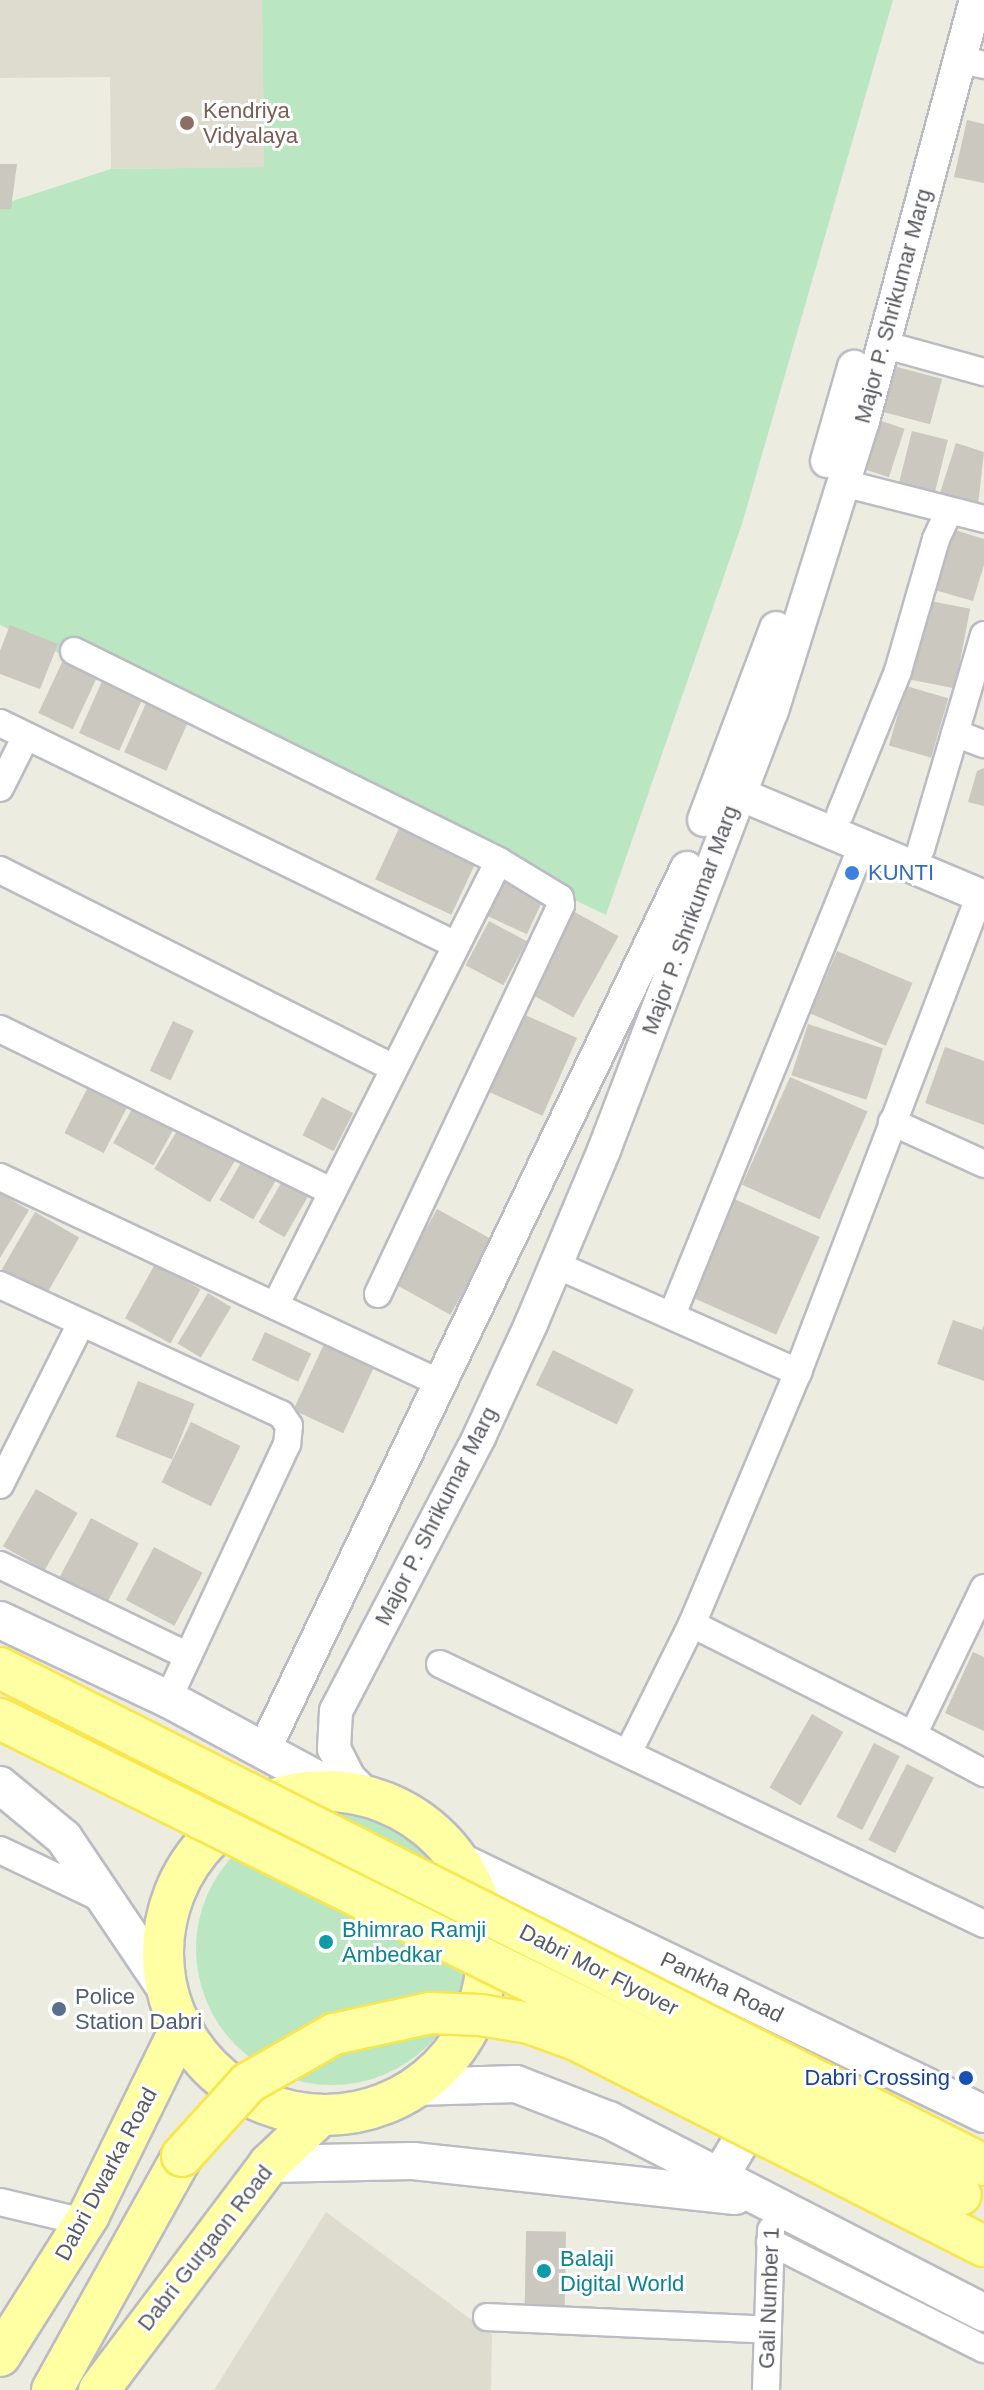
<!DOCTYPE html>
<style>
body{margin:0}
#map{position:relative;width:984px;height:2390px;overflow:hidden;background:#edece0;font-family:Helvetica,sans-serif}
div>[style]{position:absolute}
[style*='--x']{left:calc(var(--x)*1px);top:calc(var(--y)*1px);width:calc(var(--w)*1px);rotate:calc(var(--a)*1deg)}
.education>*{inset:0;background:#dddccf}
.green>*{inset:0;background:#bae7c1}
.round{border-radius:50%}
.building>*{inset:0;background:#cac8bf;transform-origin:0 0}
.roads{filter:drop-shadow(2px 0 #bbbcc3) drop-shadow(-2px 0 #bbbcc3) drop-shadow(0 2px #bbbcc3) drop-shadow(0 -2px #bbbcc3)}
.minor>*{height:26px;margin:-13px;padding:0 13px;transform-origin:13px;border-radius:13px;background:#fff}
.tertiary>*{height:32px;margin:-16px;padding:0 16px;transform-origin:16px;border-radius:16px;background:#fff}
.secondary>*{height:36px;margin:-18px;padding:0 18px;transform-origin:18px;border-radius:18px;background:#fff}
.primary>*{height:40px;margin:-20px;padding:0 20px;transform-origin:20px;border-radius:20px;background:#ffffa3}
.primary>.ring{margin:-20px;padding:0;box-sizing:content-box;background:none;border:40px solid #ffffa3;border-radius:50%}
.bridges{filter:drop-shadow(2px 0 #fae54c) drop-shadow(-2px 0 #fae54c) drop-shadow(0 2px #fae54c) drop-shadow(0 -2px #fae54c)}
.primary-bridge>*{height:40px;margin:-20px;padding:0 20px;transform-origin:20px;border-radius:20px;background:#ffffa3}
.dots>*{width:22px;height:22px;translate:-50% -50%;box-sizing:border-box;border:4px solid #fff;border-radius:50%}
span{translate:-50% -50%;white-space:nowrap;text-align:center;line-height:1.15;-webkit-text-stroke:6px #fff;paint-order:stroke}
.education-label{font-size:22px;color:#785e54}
.left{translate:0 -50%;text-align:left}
.street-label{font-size:22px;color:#595b62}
.shop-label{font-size:22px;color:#366cbe}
.culture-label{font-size:22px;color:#0d838f}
.service-label{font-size:22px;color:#4e5e75}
.transit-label{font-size:22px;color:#164399}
.right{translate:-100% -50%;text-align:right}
</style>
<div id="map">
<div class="education">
<div style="clip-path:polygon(0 0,262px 0,264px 167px,111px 169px,110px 77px,0 78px)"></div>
<div style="clip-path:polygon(326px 2212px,492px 2335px,491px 2390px,214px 2390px)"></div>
</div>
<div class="green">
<div style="clip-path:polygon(262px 0,893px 0,742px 524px,606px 915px,0 625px,0 205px,111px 169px,264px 167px)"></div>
<div class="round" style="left:196px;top:1813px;width:272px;height:272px"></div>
</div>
<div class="building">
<div style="clip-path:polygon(967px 120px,984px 124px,984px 183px,954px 177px)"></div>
<div style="clip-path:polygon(0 164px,17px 164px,11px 209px,0 209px)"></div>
<div style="left:890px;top:365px;width:54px;height:47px;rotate:15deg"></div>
<div style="left:878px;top:420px;width:28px;height:51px;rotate:18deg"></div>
<div style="left:912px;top:431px;width:37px;height:57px;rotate:14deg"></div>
<div style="clip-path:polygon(956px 443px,984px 452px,978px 505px,940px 493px)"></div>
<div style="clip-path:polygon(948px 528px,984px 539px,984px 565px,973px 601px,931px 589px)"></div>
<div style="left:925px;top:600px;width:46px;height:81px;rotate:11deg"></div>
<div style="clip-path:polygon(10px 625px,58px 644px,40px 689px,0 674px,0 651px)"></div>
<div style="left:65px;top:656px;width:38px;height:63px;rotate:25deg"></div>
<div style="left:103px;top:679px;width:44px;height:59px;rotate:24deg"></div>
<div style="left:906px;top:686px;width:44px;height:62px;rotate:16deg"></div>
<div style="left:147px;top:701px;width:46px;height:56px;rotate:24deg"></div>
<div style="clip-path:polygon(984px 768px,984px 806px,968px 802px,977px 771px)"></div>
<div style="left:401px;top:824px;width:84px;height:61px;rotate:25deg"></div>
<div style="left:503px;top:879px;width:45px;height:40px;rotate:25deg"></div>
<div style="left:573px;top:911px;width:52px;height:93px;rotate:29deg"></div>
<div style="left:489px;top:921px;width:43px;height:50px;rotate:28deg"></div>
<div style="left:837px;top:951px;width:82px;height:68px;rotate:23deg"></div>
<div style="left:514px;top:1010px;width:69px;height:85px;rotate:24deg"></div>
<div style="left:173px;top:1021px;width:23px;height:55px;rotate:25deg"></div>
<div style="left:808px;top:1024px;width:79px;height:54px;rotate:18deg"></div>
<div style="clip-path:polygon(945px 1047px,984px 1061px,984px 1125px,925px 1103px)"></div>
<div style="left:790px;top:1077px;width:85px;height:118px;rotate:24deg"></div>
<div style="left:89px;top:1085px;width:44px;height:54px;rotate:27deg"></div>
<div style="left:322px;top:1097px;width:35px;height:43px;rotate:27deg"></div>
<div style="left:136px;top:1102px;width:46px;height:47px;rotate:29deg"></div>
<div style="left:180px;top:1126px;width:65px;height:50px;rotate:31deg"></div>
<div style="left:246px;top:1154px;width:39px;height:53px;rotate:30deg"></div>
<div style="left:284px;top:1178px;width:30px;height:51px;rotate:30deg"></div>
<div style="clip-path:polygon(0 1193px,29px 1210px,0 1258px)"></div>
<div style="left:732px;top:1198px;width:96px;height:107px;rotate:24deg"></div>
<div style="left:437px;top:1209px;width:63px;height:86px;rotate:29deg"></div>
<div style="left:35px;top:1212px;width:51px;height:70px;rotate:30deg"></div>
<div style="left:155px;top:1264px;width:52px;height:62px;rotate:29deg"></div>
<div style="left:208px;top:1293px;width:27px;height:59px;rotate:31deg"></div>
<div style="clip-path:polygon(953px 1320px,982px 1330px,984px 1325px,984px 1381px,937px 1364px)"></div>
<div style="left:265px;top:1332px;width:51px;height:31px;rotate:25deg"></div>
<div style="left:325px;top:1342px;width:55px;height:75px;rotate:25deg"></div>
<div style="left:553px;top:1350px;width:90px;height:39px;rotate:26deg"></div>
<div style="left:138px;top:1381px;width:61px;height:60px;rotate:22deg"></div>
<div style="left:191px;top:1422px;width:55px;height:67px;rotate:26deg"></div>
<div style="left:36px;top:1489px;width:48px;height:66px;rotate:30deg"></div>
<div style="left:91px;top:1518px;width:54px;height:67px;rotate:28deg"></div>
<div style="left:154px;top:1547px;width:55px;height:60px;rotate:28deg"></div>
<div style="clip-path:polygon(973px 1652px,984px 1657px,984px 1731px,945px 1713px)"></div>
<div style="left:812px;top:1714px;width:36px;height:85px;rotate:30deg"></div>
<div style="left:874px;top:1743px;width:29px;height:83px;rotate:27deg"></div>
<div style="left:907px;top:1764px;width:30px;height:85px;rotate:27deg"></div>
<div style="left:526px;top:2231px;width:40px;height:78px;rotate:1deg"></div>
</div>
<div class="roads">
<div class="minor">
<div style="--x:961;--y:60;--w:24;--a:12"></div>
<div style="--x:882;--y:344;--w:106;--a:15.4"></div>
<div style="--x:843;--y:483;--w:146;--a:14.3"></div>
<div style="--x:74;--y:651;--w:474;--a:26.3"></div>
<div style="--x:499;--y:861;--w:71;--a:31.2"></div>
<div style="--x:560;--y:898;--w:7;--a:82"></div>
<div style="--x:561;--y:905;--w:430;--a:115.2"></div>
<div style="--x:0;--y:723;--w:507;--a:25.96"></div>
<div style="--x:955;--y:733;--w:31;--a:21"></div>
<div style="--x:0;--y:788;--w:58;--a:-63.4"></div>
<div style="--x:840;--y:814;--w:154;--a:-67.9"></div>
<div style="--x:898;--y:671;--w:137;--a:-73.9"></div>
<div style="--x:936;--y:539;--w:31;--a:-65"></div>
<div style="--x:921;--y:849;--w:223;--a:-73.6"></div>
<div style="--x:0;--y:870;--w:441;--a:26.7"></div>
<div style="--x:0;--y:1029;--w:370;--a:26.1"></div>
<div style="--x:892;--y:1122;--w:101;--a:24.5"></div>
<div style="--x:0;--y:1177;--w:487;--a:25.1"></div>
<div style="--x:556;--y:1265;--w:265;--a:23.9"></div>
<div style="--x:798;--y:1372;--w:273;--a:112.8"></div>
<div style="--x:692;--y:1624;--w:247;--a:26.7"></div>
<div style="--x:0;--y:1285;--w:309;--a:24.7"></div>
<div style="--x:281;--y:1414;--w:14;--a:56"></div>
<div style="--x:289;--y:1426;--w:18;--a:96"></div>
<div style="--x:287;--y:1444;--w:281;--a:115"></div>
<div style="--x:275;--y:1306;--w:498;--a:-63.3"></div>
<div style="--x:672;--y:1315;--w:506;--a:-67.95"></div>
<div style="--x:798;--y:1372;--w:511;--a:-69.12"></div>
<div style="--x:0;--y:1485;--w:179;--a:-63.4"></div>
<div style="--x:0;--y:1565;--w:209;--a:25.8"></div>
<div style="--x:984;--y:1588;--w:163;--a:115.8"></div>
<div style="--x:913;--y:1735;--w:81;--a:28.2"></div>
<div style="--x:440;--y:1664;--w:603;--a:25.55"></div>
<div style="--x:628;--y:1753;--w:144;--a:-63.6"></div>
<div style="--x:0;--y:1850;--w:116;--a:25.5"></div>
<div style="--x:0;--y:2202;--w:86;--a:13.4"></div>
<div style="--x:770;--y:2242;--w:239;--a:26.6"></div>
<div style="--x:487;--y:2317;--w:281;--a:2.6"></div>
<div style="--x:766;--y:2390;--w:160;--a:-88.2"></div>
</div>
<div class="tertiary">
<div style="--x:827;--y:461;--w:98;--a:-74"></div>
<div style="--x:718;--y:785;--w:289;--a:22.8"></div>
<div style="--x:704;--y:820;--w:205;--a:-69.4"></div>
<div style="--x:265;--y:1748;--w:976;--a:-64.38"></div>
<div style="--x:368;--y:1797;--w:27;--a:-135"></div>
<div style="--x:349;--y:1778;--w:33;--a:-117"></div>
<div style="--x:334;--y:1749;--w:38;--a:-87"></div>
<div style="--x:336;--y:1711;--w:311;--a:-62.4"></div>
<div style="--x:480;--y:1435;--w:122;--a:-65.3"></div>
<div style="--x:531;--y:1324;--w:189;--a:-67.2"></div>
<div style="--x:604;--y:1150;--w:470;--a:-69.1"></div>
<div style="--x:772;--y:711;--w:304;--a:-72.6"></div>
<div style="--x:863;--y:421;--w:436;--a:-75"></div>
</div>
<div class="secondary">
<div style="--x:0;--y:1620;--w:186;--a:25.2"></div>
<div style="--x:168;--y:1699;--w:192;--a:28.3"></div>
<div style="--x:0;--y:1785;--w:83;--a:39.6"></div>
<div style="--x:64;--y:1838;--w:181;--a:56"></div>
<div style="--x:459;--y:1861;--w:583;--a:25.73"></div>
<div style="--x:416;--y:2087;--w:100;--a:-1.7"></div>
<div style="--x:516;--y:2084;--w:100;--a:21.2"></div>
<div style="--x:609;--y:2120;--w:422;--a:27.2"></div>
<div style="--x:269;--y:2164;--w:144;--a:-1.2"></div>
<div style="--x:413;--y:2161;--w:324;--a:6.2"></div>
<div style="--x:719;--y:2178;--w:88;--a:-59.4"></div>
</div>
<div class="primary">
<div class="ring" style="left:163px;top:1791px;width:284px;height:284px"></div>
<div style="--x:0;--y:2356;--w:167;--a:-57.7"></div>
<div style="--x:89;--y:2215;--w:207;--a:-63.9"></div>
<div style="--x:52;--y:2390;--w:268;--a:-60.9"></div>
<div style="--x:99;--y:2390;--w:283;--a:-53"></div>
<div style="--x:269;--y:2164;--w:71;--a:-43.3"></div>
</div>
</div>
<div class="bridges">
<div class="primary-bridge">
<div style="--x:0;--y:1668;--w:1102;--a:26.8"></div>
<div style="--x:0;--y:1719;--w:1072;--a:26.35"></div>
<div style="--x:182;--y:2156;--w:98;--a:-47.9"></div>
<div style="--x:248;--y:2083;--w:99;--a:-29.7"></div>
<div style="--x:334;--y:2034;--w:98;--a:-12.3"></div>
<div style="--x:430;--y:2013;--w:50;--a:2.3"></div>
<div style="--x:480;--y:2015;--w:50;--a:9.3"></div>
<div style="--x:529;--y:2023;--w:50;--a:19.9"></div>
<div style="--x:576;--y:2040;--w:457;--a:26.8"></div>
</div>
</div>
<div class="dots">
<div style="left:187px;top:123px;background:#8d6e63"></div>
<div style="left:852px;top:873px;background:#3f7fe0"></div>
<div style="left:326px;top:1942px;background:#0f9aa8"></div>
<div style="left:59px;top:2009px;background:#5c6f8a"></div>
<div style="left:966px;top:2078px;background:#1a4fb4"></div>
<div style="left:544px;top:2271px;background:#0f9aa8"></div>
</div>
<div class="education-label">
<span class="left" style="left:203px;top:123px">Kendriya<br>Vidyalaya</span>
</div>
<div class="street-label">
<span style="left:893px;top:306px;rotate:-75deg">Major P. Shrikumar Marg</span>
<span style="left:690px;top:920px;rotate:-70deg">Major P. Shrikumar Marg</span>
<span style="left:436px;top:1516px;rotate:-63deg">Major P. Shrikumar Marg</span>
<span style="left:599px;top:1970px;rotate:27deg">Dabri Mor Flyover</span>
<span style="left:722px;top:1987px;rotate:26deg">Pankha Road</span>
<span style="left:106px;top:2174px;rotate:-62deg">Dabri Dwarka Road</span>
<span style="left:205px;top:2248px;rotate:-52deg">Dabri Gurgaon Road</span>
<span style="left:769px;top:2298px;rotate:-88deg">Gali Number 1</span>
</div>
<div class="shop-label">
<span class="left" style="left:868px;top:873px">KUNTI</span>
</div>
<div class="culture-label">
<span class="left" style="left:342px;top:1942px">Bhimrao Ramji<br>Ambedkar</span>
<span class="left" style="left:560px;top:2271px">Balaji<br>Digital World</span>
</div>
<div class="service-label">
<span class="left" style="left:75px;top:2009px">Police<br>Station Dabri</span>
</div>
<div class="transit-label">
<span class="right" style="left:950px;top:2078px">Dabri Crossing</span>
</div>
</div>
